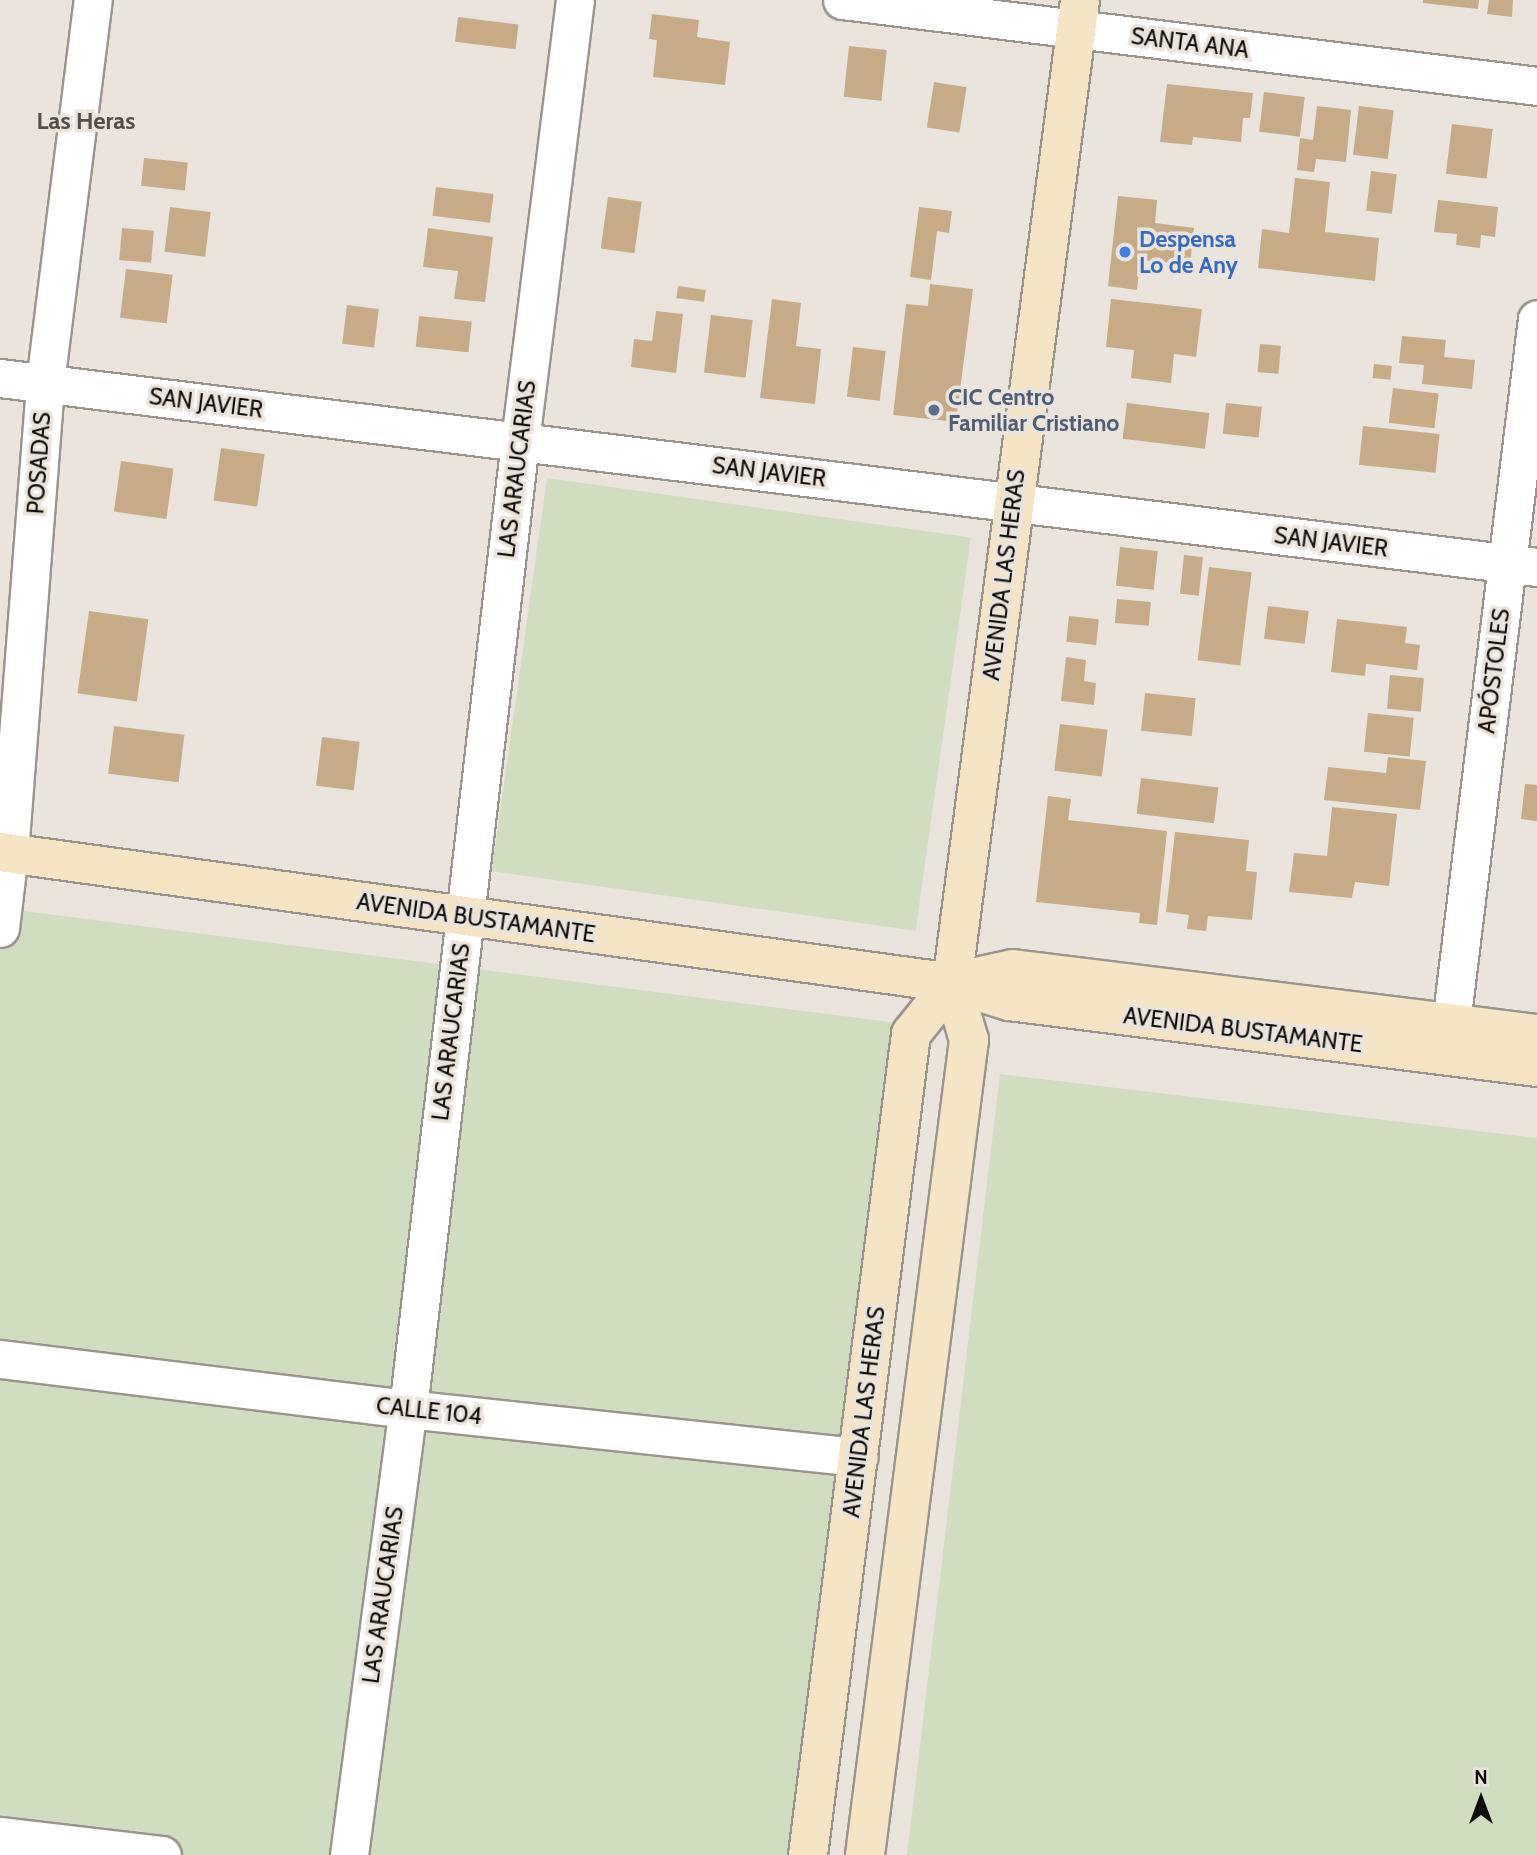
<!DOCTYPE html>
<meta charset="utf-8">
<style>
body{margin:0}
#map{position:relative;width:1537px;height:1855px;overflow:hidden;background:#eae4dc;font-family:Cabin,sans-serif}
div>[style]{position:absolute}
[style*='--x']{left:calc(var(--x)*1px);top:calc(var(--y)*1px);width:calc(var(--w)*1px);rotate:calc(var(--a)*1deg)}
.green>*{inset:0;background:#d0ddc0;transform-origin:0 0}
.building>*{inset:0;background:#c7ab86;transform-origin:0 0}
.roads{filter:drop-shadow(2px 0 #9a948d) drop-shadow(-2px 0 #9a948d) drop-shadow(0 2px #9a948d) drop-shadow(0 -2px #9a948d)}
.street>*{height:37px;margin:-18.5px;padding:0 18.5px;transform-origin:18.5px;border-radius:18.5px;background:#fff}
.secondary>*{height:38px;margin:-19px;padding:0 19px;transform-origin:19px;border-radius:19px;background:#f6e5c4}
.dots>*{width:19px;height:19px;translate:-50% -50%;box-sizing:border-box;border:4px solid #eae4dc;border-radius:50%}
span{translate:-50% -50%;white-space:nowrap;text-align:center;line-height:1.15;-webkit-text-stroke:7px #eae4dc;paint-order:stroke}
.street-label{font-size:23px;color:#0f0d0a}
.shop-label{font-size:23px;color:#366cbe;font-weight:700}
.left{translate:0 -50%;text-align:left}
.service-label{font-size:23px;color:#4e5e75;font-weight:700}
.neighbourhood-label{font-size:24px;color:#544f48;font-weight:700}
.north{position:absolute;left:1446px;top:1764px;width:70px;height:70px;-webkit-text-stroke:5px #eae4dc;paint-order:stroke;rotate:0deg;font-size:19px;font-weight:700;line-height:28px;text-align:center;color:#0f0d0a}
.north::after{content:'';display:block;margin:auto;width:24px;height:32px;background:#0f0d0a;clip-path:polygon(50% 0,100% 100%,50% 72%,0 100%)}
</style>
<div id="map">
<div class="green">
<div style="left:547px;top:478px;width:428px;height:397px;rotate:8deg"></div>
<div style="clip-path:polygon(0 908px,913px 1025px,810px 1855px,0 1855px)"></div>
<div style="clip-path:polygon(1000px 1074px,1537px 1138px,1537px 1855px,907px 1855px)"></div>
</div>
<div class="building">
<div style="clip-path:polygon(1423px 0,1479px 0,1478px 9px,1423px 3px)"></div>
<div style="clip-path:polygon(1489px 0,1513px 0,1512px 17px,1487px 14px)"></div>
<div style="clip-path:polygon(652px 14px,699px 20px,697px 37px,730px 42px,725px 85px,653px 77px,657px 40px,649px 39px)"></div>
<div style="left:458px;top:17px;width:61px;height:25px;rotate:7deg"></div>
<div style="left:849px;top:46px;width:38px;height:51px;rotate:6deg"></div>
<div style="left:934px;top:82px;width:33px;height:46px;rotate:9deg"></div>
<div style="clip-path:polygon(1167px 84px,1253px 93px,1250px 118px,1243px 118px,1241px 142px,1193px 137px,1192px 145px,1160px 142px)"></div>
<div style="left:1264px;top:92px;width:41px;height:40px;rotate:7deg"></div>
<div style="clip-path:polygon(1317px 106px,1351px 110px,1346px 162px,1316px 159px,1314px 172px,1297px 170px,1300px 138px,1313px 140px)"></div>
<div style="left:1359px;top:106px;width:35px;height:49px;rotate:7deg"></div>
<div style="left:1452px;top:124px;width:41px;height:50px;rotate:7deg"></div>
<div style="left:144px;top:158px;width:44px;height:28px;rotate:6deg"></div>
<div style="left:1371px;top:171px;width:26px;height:40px;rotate:7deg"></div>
<div style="clip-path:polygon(1295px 178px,1330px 182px,1325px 232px,1379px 238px,1375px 281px,1258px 268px,1262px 229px,1289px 233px)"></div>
<div style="left:436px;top:187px;width:58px;height:29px;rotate:7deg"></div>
<div style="clip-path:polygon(1118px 196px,1157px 200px,1155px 223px,1194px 228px,1190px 265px,1140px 260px,1137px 290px,1108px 286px)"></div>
<div style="left:608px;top:197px;width:34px;height:52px;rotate:8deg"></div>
<div style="clip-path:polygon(1438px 200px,1498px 207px,1495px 237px,1481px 235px,1480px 248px,1456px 245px,1457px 234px,1434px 232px)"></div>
<div style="left:170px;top:207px;width:41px;height:45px;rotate:7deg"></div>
<div style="clip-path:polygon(919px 207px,952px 211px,949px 233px,937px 231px,931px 280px,910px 277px)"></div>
<div style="left:122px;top:228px;width:32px;height:32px;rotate:5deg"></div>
<div style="clip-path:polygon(428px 228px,493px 237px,485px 302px,454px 299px,458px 271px,423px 267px)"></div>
<div style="left:126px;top:269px;width:47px;height:49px;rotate:7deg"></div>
<div style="clip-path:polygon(930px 284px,973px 289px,956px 422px,893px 415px,906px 304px,928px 306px)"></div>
<div style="left:678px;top:286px;width:28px;height:12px;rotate:8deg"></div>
<div style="clip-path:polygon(772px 299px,801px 303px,796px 346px,821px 349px,815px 404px,760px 398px)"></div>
<div style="clip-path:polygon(1111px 299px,1202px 309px,1196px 357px,1174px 354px,1171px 383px,1131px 378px,1134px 350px,1106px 347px)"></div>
<div style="left:347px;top:305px;width:32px;height:39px;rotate:7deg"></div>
<div style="clip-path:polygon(656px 311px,683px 314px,676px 373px,631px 367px,634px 339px,652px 341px)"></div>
<div style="left:711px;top:315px;width:42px;height:58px;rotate:7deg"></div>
<div style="left:419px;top:316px;width:53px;height:31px;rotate:6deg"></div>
<div style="clip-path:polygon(1402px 336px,1446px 340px,1444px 357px,1475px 360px,1472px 389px,1422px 384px,1424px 365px,1399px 363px)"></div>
<div style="left:1260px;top:344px;width:21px;height:28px;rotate:5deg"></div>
<div style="left:853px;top:347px;width:33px;height:50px;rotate:7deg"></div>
<div style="left:1374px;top:364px;width:18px;height:14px;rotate:6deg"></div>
<div style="left:1393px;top:388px;width:46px;height:35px;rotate:7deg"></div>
<div style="left:1127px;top:403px;width:83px;height:36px;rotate:7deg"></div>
<div style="left:1226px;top:403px;width:36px;height:31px;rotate:6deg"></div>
<div style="left:1363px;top:426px;width:77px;height:39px;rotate:6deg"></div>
<div style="left:221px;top:448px;width:44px;height:53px;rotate:8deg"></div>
<div style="left:121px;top:461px;width:53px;height:51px;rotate:8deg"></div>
<div style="left:1120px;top:547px;width:38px;height:39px;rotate:6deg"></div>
<div style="left:1184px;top:555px;width:19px;height:39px;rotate:6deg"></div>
<div style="left:1209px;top:567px;width:43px;height:94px;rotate:7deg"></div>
<div style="left:1117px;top:599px;width:34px;height:24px;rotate:5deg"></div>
<div style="left:1268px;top:606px;width:41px;height:33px;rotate:7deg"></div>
<div style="left:89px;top:611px;width:60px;height:83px;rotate:8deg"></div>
<div style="left:1069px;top:616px;width:30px;height:26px;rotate:6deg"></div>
<div style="clip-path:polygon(1337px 619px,1407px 627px,1405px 643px,1420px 645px,1417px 670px,1366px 664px,1365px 676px,1331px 672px)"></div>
<div style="clip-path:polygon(1066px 657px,1086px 660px,1084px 681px,1096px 683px,1094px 705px,1061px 701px)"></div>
<div style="left:1390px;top:675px;width:34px;height:34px;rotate:5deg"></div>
<div style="left:1145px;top:693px;width:51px;height:38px;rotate:6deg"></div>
<div style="left:1368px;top:713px;width:46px;height:39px;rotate:6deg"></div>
<div style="left:1060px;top:724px;width:48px;height:47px;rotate:7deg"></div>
<div style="left:114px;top:726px;width:71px;height:48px;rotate:7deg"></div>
<div style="left:322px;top:737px;width:38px;height:49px;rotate:7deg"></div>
<div style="clip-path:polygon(1388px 757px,1426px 761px,1420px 810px,1324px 800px,1328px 767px,1386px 773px)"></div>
<div style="left:1141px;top:778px;width:78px;height:36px;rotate:7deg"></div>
<div style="clip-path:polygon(1525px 784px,1537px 785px,1537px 821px,1521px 819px)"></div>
<div style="clip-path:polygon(1048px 796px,1071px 799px,1068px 820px,1167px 831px,1157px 925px,1139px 923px,1140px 913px,1036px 902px)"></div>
<div style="clip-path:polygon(1332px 807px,1397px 814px,1389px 886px,1355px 882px,1352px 898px,1289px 892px,1294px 853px,1327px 856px)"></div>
<div style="clip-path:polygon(1175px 832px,1249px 840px,1246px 871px,1257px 872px,1252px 920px,1208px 916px,1206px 931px,1187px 929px,1189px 915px,1166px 912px)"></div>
</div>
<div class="roads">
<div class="street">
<div style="--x:842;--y:0;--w:700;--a:7.05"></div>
<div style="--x:0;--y:378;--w:1549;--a:7.01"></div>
<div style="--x:0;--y:928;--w:76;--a:-83.2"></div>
<div style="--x:9;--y:853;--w:471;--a:-85.6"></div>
<div style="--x:45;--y:383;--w:386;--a:-82.9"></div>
<div style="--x:1451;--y:1023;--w:709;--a:-83.04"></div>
<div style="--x:0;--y:1359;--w:411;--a:7"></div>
<div style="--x:408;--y:1409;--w:453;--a:6.1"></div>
<div style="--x:0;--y:1836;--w:163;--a:6.7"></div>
<div style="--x:349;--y:1855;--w:450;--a:-82.5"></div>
<div style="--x:408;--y:1409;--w:974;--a:-83.4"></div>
<div style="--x:520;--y:441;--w:444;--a:-82.9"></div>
</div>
<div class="secondary">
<div style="--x:0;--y:852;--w:961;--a:7.83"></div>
<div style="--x:952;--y:983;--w:60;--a:17.5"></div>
<div style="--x:1009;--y:1001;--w:532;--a:7.13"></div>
<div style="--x:953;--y:982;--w:61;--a:-12.2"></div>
<div style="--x:1013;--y:969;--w:528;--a:7.07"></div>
<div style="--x:808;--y:1855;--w:827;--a:-82.85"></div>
<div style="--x:911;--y:1034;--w:65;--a:-51.2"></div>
<div style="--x:865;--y:1855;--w:822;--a:-82.73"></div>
<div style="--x:969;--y:1040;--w:59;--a:-106.6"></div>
<div style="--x:952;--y:983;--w:991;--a:-82.58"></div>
</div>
</div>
<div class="dots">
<div style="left:1125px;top:252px;background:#3f7fe0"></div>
<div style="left:934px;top:410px;background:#5c6f8a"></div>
</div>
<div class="street-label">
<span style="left:1190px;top:43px;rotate:7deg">SANTA ANA</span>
<span style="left:206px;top:403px;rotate:7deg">SAN JAVIER</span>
<span style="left:39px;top:463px;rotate:-86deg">POSADAS</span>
<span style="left:517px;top:469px;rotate:-83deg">LAS ARAUCARIAS</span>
<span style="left:769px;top:472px;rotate:7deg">SAN JAVIER</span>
<span style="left:1331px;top:542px;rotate:7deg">SAN JAVIER</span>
<span style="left:1004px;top:575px;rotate:-83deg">AVENIDA LAS HERAS</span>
<span style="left:1494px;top:671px;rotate:-83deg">APÓSTOLES</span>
<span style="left:476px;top:918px;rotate:8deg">AVENIDA BUSTAMANTE</span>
<span style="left:1243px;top:1030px;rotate:7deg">AVENIDA BUSTAMANTE</span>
<span style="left:451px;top:1032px;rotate:-83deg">LAS ARAUCARIAS</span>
<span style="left:429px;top:1411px;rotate:6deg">CALLE 104</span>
<span style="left:864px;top:1412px;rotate:-83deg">AVENIDA LAS HERAS</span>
<span style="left:383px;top:1595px;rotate:-82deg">LAS ARAUCARIAS</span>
</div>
<div class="shop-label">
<span class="left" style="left:1139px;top:252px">Despensa<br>Lo de Any</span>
</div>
<div class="service-label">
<span class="left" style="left:948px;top:410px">CIC Centro<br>Familiar Cristiano</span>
</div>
<div class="neighbourhood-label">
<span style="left:86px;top:121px">Las Heras</span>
</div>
<div class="north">N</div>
</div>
